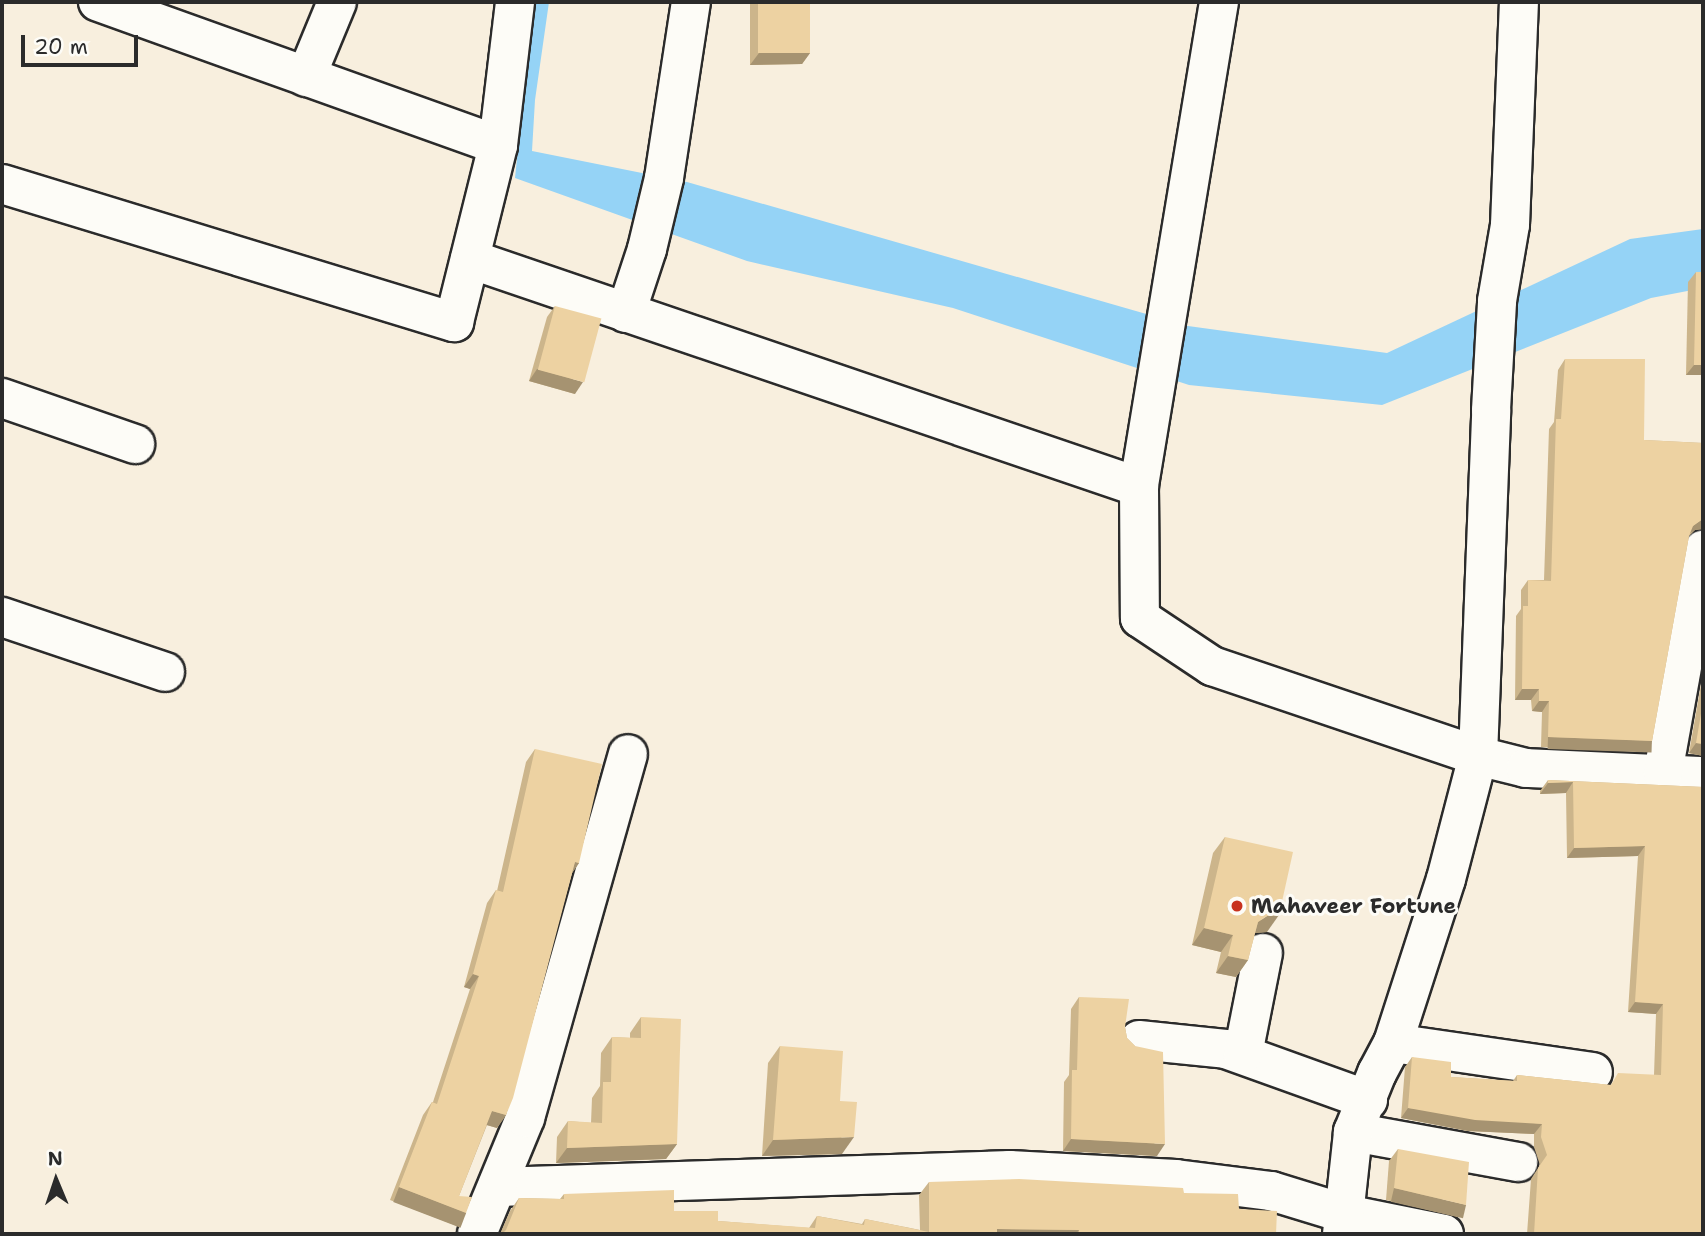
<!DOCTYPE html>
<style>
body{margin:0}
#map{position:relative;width:1705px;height:1236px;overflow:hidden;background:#f8efde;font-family:"Shantell Sans",sans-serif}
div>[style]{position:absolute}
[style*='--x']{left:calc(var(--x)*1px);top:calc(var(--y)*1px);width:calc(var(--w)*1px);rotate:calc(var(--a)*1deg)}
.water>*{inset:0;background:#95d3f6}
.roads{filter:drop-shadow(2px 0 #2b2b2b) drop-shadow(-2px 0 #2b2b2b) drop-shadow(0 2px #2b2b2b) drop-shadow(0 -2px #2b2b2b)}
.minor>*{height:38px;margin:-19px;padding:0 19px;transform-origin:19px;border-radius:19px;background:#fdfcf7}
.tertiary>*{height:38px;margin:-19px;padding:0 19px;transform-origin:19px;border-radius:19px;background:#fdfcf7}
.wall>*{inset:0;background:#ccb58b}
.shaded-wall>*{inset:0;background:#a69371;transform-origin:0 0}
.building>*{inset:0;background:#edd2a2;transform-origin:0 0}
.dots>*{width:19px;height:19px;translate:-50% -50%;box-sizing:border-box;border:4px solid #fdfcf7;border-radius:50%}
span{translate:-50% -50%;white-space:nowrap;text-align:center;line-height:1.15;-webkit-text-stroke:6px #fdfcf7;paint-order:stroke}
.poi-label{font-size:21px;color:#2b2b2b;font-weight:700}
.left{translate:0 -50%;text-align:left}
.frame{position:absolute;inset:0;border:4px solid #2b2b2b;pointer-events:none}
.north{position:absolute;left:21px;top:1145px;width:70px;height:70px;-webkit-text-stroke:5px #fdfcf7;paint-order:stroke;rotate:358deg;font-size:19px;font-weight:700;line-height:28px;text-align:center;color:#2b2b2b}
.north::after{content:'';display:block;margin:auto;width:24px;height:32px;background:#2b2b2b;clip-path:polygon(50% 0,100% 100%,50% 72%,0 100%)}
.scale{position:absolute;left:21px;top:35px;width:117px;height:32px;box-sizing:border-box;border:4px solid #2b2b2b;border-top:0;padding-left:9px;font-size:21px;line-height:24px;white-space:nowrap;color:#2b2b2b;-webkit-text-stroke:5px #fdfcf7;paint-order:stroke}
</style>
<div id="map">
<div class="water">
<div style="clip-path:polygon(533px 2px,549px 2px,535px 100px,532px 151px,687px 182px,1188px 326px,1387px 353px,1630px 239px,1703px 229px,1703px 288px,1651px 298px,1382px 405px,1189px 385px,953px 308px,747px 261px,515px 178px)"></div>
</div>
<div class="roads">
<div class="minor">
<div style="--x:1219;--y:2;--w:492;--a:99.4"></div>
<div style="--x:1139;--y:487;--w:131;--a:89.6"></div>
<div style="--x:1140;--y:618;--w:87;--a:33.7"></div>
<div style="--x:1212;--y:666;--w:281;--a:18.7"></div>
<div style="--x:1478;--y:756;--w:49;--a:14"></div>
<div style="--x:1526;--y:768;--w:177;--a:2.6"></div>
<div style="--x:306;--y:77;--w:81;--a:-67.5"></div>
<div style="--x:498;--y:145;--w:144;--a:-83.2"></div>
<div style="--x:2;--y:184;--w:473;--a:17"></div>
<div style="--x:454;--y:322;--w:182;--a:-76"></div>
<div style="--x:498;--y:145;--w:425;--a:-160.3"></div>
<div style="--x:470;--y:259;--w:707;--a:18.82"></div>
<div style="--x:626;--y:313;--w:67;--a:-71.8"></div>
<div style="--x:647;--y:249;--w:73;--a:-76.5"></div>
<div style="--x:664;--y:178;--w:178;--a:-81.3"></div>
<div style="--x:2;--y:398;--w:141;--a:19.1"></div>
<div style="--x:2;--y:617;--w:172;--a:18.6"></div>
<div style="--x:1663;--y:773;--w:227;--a:-79.8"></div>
<div style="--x:1139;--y:1040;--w:87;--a:5.9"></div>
<div style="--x:1226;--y:1049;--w:151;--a:19.8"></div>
<div style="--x:1393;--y:1043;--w:202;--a:8.3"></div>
<div style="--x:1243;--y:1054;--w:103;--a:-78.8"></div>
<div style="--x:1353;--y:1132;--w:168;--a:10.3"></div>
<div style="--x:497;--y:1187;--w:513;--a:-1.9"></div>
<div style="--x:1010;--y:1170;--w:166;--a:3.1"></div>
<div style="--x:1176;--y:1179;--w:96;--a:7.2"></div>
<div style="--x:1271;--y:1191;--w:78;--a:17"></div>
<div style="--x:1346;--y:1214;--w:100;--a:11.5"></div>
<div style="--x:477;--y:1234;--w:126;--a:-67.5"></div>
<div style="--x:525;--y:1118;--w:378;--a:-74.2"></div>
</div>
<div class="tertiary">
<div style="--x:1342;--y:1234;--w:103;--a:-83.8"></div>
<div style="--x:1353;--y:1132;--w:64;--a:-67.9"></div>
<div style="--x:1377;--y:1073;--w:34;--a:-62"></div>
<div style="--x:1393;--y:1043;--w:172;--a:-72.1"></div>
<div style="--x:1446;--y:879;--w:127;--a:-75.4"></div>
<div style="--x:1478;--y:756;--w:346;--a:-87.8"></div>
<div style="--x:1491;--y:410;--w:109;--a:-86.8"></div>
<div style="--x:1497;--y:301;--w:77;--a:-80.3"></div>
<div style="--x:1510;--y:225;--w:223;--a:-87.7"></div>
</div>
</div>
<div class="wall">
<div style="clip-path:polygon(750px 2px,810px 2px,810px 53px,802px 64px,750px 65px)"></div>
<div style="clip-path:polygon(1696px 272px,1703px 272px,1703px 375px,1686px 375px,1688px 282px)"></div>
<div style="clip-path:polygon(555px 306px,575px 394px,529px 381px,547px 317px)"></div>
<div style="clip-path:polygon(1565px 359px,1644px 440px,1703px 443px,1703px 529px,1695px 530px,1689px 536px,1652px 741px,1645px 751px,1541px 747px,1542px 712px,1532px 711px,1531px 700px,1515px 700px,1516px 616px,1521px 609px,1521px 590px,1528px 580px,1544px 580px,1549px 429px,1554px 422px,1558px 370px)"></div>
<div style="clip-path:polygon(1703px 673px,1703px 756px,1689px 753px)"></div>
<div style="clip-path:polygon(535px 749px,579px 863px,572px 873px,506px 1115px,497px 1128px,487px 1125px,459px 1196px,466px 1213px,457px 1226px,390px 1200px,423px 1115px,432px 1102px,433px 1102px,470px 989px,464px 987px,487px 903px,496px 890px,497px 891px,526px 762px)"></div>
<div style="clip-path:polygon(1548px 780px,1703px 787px,1703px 1234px,1527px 1234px,1531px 1179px,1540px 1165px,1534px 1147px,1534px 1134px,1468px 1131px,1401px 1118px,1405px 1067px,1412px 1057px,1451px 1077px,1513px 1081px,1517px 1075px,1610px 1085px,1654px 1075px,1656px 1014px,1628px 1012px,1638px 856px,1567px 858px,1566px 793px,1540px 794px,1540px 791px)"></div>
<div style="clip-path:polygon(1225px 837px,1267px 932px,1255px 933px,1248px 960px,1236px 977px,1216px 973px,1221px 952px,1192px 945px,1213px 853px)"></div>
<div style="clip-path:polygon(1079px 997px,1125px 1027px,1127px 1038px,1135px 1046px,1157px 1156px,1063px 1151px,1064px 1082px,1069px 1075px,1071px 1009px)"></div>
<div style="clip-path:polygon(641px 1017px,677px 1144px,666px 1159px,556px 1163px,557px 1137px,568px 1121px,591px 1123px,592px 1098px,600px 1086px,601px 1053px,612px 1037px,630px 1038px,630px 1033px)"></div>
<div style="clip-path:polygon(780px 1046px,840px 1101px,842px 1154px,762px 1156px,768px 1063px)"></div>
<div style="clip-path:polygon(1398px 1149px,1458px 1217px,1386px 1200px,1389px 1161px)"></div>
<div style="clip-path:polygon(929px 1182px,1184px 1193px,1239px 1209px,1276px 1234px,500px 1234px,510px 1211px,519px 1198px,560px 1199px,564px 1194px,674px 1211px,718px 1221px,809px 1228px,817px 1216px,862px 1224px,865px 1219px,920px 1230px,919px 1195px)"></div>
</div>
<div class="shaded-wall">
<div style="clip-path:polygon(759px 53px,810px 53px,802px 64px,750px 65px)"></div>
<div style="clip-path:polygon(1694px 365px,1703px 365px,1703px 375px,1686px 375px)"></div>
<div style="clip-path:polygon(537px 369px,583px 382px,575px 394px,529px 381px)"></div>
<div style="clip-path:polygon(1702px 519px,1703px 519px,1703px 529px,1695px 530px,1686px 536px,1693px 526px)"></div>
<div style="clip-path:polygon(1522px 689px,1539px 689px,1531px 700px,1515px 700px)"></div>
<div style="clip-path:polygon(1539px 701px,1549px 701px,1542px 712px,1532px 711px)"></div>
<div style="left:1548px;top:737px;width:104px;height:12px;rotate:2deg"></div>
<div style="clip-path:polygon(1696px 743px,1703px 744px,1703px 756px,1689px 753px)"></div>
<div style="clip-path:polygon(1573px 782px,1566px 793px,1540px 794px,1548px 783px)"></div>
<div style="clip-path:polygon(1645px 846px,1638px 856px,1567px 858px,1574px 848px)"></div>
<div style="clip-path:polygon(575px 862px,579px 863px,570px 876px)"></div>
<div style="clip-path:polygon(1279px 915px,1267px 932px,1255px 933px,1258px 922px,1267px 916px)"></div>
<div style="clip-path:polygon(1204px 928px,1233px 935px,1221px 952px,1192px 945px)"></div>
<div style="clip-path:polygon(1228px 956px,1248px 960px,1236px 977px,1216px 973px)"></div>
<div style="clip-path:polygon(473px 974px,479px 976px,470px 989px,464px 987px)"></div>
<div style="clip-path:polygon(1635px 1002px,1663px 1004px,1656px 1014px,1628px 1012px)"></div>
<div style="clip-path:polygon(1408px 1108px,1542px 1124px,1534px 1134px,1468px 1131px,1401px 1118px)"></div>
<div style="clip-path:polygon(492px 1111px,506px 1115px,497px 1128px,483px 1124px)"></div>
<div style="clip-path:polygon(854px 1137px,842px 1154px,762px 1156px,773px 1140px)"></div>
<div style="clip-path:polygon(1071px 1139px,1165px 1144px,1157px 1156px,1063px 1151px)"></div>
<div style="clip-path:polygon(677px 1144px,666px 1159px,556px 1163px,567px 1148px)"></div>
<div style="left:399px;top:1187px;width:72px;height:16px;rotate:21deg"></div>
<div style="left:1394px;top:1188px;width:74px;height:14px;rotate:13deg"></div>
<div style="clip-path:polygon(997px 1229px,1079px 1230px,1076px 1234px,993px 1234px)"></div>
</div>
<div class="building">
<div style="left:758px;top:2px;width:52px;height:51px"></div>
<div style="clip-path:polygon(1696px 272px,1703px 272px,1703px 365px,1694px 365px)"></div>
<div style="left:555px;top:306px;width:48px;height:66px;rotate:15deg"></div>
<div style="clip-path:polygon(1565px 359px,1645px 359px,1644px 440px,1703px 443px,1703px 519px,1693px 526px,1689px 536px,1652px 741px,1548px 737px,1549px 701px,1539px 701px,1539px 689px,1522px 689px,1523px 606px,1528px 606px,1528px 580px,1551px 581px,1556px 419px,1561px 419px)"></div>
<div style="clip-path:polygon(1703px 702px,1703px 744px,1696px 743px)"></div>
<div style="clip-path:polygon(535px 749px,602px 764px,579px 863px,575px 862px,513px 1098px,506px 1115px,492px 1111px,459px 1196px,472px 1197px,466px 1213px,399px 1187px,432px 1102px,437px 1104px,479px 976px,473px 974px,496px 890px,503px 892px)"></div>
<div style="clip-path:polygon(1548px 780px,1703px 787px,1703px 1234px,1534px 1234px,1538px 1168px,1547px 1155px,1541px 1137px,1542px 1124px,1475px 1120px,1408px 1108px,1412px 1057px,1451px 1062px,1451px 1077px,1517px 1081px,1517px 1075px,1611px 1085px,1618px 1073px,1661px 1075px,1663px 1004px,1635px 1002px,1645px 846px,1574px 848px,1573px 782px,1548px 783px)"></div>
<div style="clip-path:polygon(1225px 837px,1293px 852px,1279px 915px,1267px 916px,1258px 922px,1248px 960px,1228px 956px,1233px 935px,1204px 928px)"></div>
<div style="clip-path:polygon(1079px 997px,1129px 999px,1125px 1027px,1127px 1038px,1135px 1046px,1163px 1052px,1165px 1144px,1071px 1139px,1072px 1070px,1077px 1070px)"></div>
<div style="clip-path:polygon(641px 1017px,681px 1019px,677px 1144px,567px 1148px,568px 1121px,602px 1123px,603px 1082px,611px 1082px,612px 1037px,641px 1038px)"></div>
<div style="clip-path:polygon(780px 1046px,843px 1051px,840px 1101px,857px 1102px,854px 1137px,773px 1140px)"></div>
<div style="clip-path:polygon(1398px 1149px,1469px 1162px,1466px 1205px,1394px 1188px)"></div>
<div style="clip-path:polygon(1019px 1179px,1183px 1188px,1184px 1193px,1238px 1194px,1239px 1209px,1277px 1211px,1276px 1234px,1079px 1234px,1079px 1230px,997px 1229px,997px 1234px,502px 1234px,506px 1230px,519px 1198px,564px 1199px,564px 1194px,674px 1190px,674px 1211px,718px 1211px,718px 1221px,815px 1228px,817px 1216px,864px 1225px,865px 1219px,929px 1232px,929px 1182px)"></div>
</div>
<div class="dots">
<div style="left:1237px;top:906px;background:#c8321e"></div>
</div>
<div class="poi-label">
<span class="left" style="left:1251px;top:906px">Mahaveer Fortune</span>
</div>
<div class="frame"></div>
<div class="north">N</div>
<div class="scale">20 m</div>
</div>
